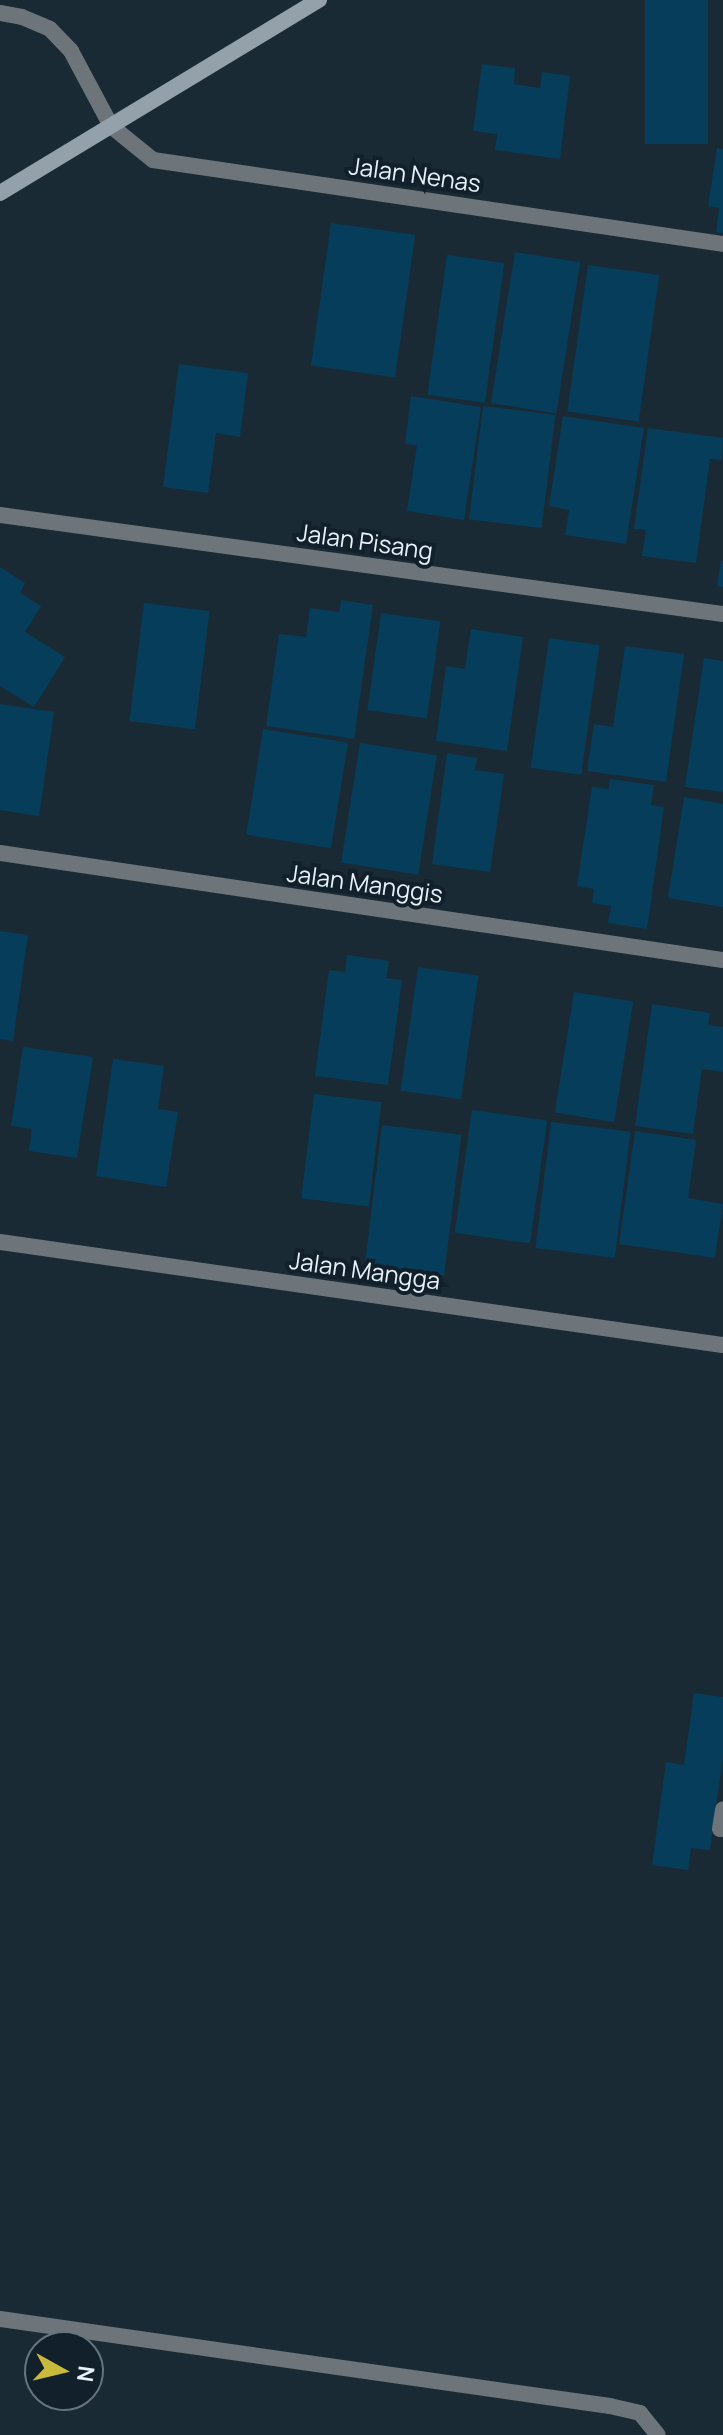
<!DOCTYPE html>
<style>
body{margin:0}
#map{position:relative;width:723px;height:2435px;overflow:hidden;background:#1a2a35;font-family:Manrope,sans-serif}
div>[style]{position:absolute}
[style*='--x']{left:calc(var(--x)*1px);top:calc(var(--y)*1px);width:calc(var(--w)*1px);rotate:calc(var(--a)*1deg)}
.building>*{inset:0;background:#063d5b;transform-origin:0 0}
.lane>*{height:16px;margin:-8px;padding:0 8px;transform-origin:8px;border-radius:8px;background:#6d757a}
.street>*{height:16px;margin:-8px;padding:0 8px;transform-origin:8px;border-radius:8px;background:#6d757a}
.secondary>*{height:16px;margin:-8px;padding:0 8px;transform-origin:8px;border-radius:8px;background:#94a1aa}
span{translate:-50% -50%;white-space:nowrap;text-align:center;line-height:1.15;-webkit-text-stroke:8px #11202a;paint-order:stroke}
.street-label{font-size:24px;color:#e7f1f9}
.north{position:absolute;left:24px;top:2331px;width:80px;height:80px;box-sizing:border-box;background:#11202a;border:2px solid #67747d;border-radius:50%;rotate:98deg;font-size:22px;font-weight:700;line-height:32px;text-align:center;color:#e7f1f9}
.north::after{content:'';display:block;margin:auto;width:28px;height:36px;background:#caba3a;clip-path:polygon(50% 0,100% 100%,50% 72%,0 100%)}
</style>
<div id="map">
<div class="building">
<div style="left:645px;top:0;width:63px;height:144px"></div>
<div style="clip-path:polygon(482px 64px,515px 68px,514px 84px,540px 88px,542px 72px,570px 76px,560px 159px,495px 150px,497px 134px,473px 131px)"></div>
<div style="clip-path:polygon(717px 148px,723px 149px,723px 233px,716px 232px,719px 208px,708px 206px)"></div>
<div style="left:331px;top:223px;width:85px;height:144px;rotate:8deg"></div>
<div style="left:515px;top:252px;width:66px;height:153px;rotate:9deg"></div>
<div style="left:447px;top:255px;width:58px;height:141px;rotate:8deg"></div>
<div style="left:588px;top:265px;width:72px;height:148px;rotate:8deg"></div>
<div style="clip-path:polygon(179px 364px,248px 373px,240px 437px,216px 433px,208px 493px,163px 487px)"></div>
<div style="clip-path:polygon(411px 396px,481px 407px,464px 520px,407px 511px,417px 445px,405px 444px)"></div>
<div style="left:483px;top:406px;width:73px;height:114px;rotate:7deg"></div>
<div style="clip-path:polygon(563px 416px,644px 428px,626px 544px,565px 535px,569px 510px,549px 506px)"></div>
<div style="clip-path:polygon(648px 428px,723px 438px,722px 460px,710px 459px,696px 563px,642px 556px,646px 530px,634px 529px)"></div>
<div style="clip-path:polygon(721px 560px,723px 561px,723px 587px,717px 586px)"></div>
<div style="clip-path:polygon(0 567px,25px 583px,20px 593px,41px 606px,25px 632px,65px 657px,34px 707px,0 686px)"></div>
<div style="clip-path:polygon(341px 600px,373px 605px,354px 739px,266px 726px,279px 634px,306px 637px,310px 608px,339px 612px)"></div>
<div style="left:144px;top:603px;width:66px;height:119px;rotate:7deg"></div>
<div style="left:381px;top:613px;width:60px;height:98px;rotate:8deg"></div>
<div style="clip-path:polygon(471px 629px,523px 637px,507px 751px,436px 741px,446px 666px,465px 669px)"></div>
<div style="left:549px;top:638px;width:51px;height:131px;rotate:8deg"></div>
<div style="clip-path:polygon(625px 646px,684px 654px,666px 782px,587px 771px,594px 724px,613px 727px)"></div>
<div style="clip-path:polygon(704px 658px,723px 661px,723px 792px,685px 787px)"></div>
<div style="clip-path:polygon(0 704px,54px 712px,39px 816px,0 810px)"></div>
<div style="left:263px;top:729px;width:86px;height:107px;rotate:9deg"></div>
<div style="left:360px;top:743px;width:78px;height:121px;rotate:9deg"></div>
<div style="clip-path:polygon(447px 753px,477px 758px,475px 770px,504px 774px,490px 872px,432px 864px)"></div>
<div style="clip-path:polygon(610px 779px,654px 785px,651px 805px,664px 807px,647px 929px,608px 923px,611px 906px,592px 903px,594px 889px,577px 886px,592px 787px,609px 789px)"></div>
<div style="clip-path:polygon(684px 797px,723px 804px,723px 907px,668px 898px)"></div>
<div style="clip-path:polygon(0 931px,28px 935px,13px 1041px,0 1039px)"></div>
<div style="clip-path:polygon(347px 955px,389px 961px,386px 978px,402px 980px,388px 1085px,315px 1076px,329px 970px,345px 972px)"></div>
<div style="left:418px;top:967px;width:61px;height:125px;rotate:8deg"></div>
<div style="left:574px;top:992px;width:60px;height:122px;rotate:9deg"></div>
<div style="clip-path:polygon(652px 1004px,710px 1013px,708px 1025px,723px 1027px,723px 1072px,702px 1069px,693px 1134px,635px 1126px)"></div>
<div style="clip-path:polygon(23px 1047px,93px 1057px,77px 1158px,29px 1151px,32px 1129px,11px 1126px)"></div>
<div style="clip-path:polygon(113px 1059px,164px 1066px,158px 1109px,178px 1112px,166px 1187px,96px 1176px)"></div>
<div style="left:314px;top:1094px;width:68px;height:105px;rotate:7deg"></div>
<div style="left:472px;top:1110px;width:76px;height:124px;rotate:8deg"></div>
<div style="left:551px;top:1122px;width:80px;height:127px;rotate:7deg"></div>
<div style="left:382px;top:1125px;width:80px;height:142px;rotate:7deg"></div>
<div style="clip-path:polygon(635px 1131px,696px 1140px,688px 1198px,723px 1204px,715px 1258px,619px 1244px)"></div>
<div style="clip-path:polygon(694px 1693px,723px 1697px,723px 1757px,710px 1850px,691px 1848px,688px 1870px,652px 1865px,666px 1762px,684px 1765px)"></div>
</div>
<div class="lane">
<div style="--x:720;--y:1829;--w:20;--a:-81"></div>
</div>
<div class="street">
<div style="--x:0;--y:13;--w:22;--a:10"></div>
<div style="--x:22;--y:17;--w:30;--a:23"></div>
<div style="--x:50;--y:29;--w:30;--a:46"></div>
<div style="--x:71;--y:51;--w:85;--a:61.9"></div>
<div style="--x:111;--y:126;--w:54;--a:39"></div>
<div style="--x:153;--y:160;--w:576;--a:8.38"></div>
<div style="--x:0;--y:515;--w:730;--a:7.8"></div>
<div style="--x:0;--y:853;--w:731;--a:8.42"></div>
<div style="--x:0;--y:1242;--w:730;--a:8.11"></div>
<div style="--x:0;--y:2319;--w:616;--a:8.12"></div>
<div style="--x:610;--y:2406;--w:31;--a:13"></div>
<div style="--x:640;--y:2413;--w:28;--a:51"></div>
</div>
<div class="secondary">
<div style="--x:0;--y:193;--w:373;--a:-31.2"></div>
</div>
<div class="street-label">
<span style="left:415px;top:174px;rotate:8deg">Jalan Nenas</span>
<span style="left:365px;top:541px;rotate:8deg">Jalan Pisang</span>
<span style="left:365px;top:883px;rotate:8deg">Jalan Manggis</span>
<span style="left:365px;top:1270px;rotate:8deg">Jalan Mangga</span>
</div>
<div class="north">N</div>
</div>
